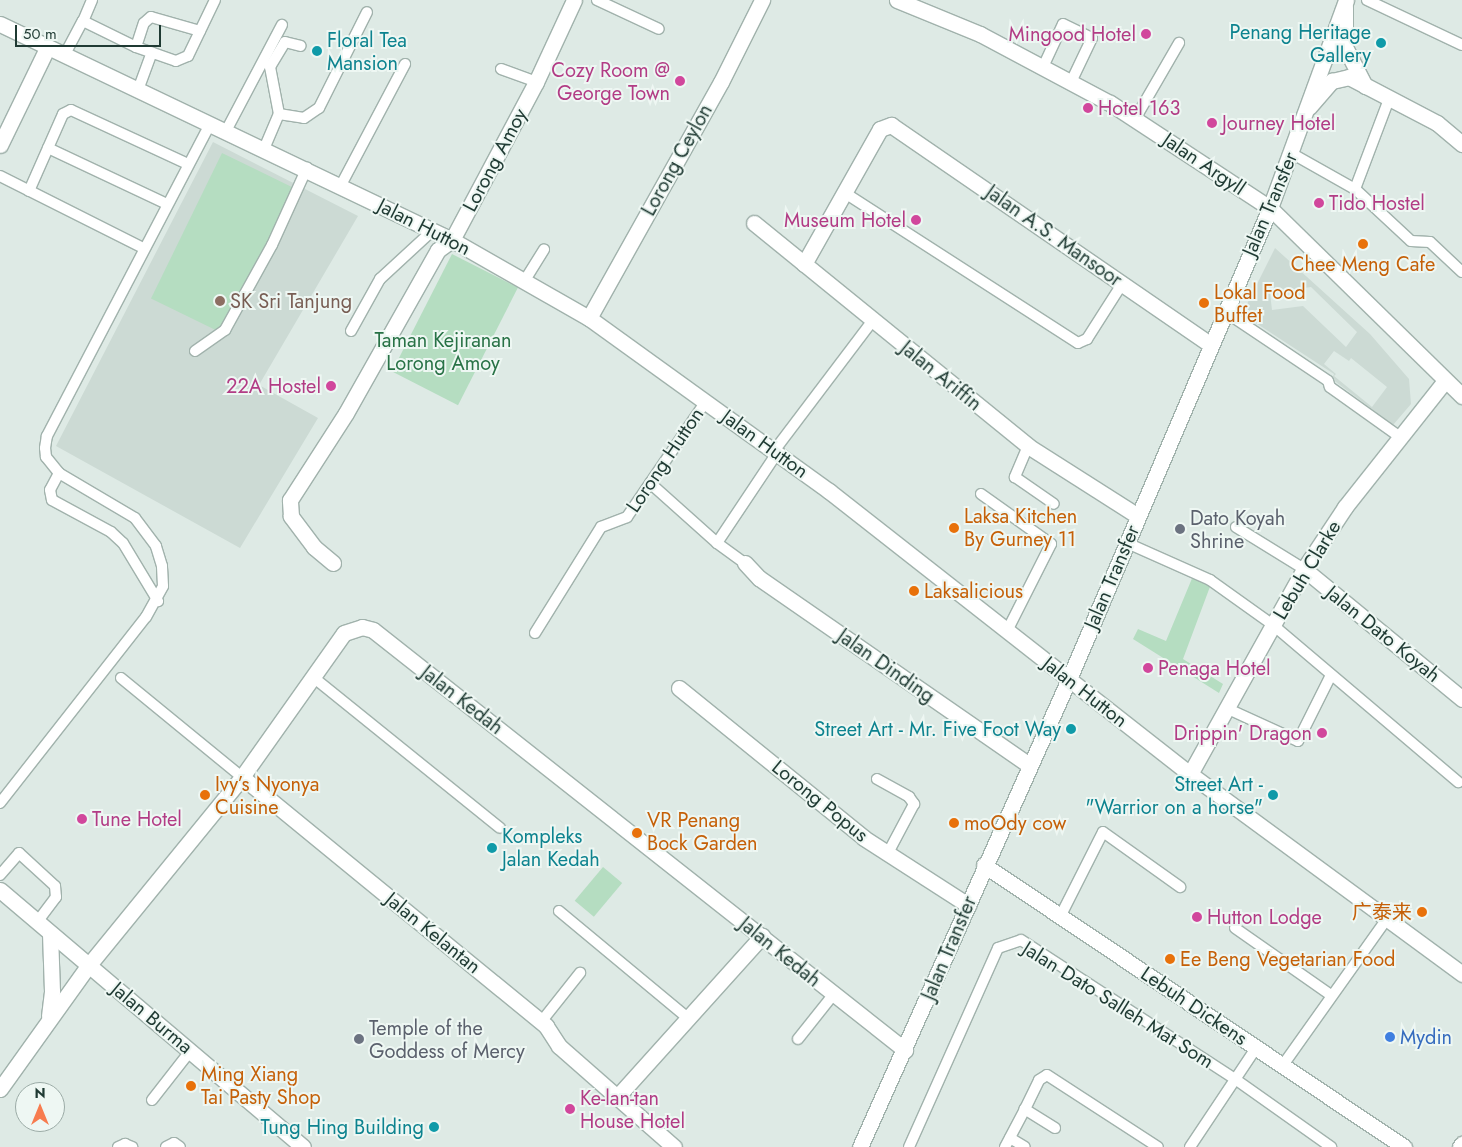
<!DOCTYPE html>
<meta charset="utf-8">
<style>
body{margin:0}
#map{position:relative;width:1462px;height:1147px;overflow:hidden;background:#deeae5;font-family:Jost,"Noto Sans SC",sans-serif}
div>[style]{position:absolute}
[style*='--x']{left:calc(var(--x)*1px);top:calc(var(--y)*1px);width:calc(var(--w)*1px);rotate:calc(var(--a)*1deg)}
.built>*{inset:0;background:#ccdad4}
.green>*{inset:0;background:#b5ddc1;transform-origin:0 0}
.roads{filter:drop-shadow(1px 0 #a1b2ac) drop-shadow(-1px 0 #a1b2ac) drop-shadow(0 1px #a1b2ac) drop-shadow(0 -1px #a1b2ac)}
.lane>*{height:10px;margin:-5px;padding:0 5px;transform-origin:5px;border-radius:5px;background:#fff}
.street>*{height:15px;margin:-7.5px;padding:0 7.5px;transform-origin:7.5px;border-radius:7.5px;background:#fff}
.secondary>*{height:15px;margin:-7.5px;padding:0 7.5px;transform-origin:7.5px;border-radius:7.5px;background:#fff}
.dots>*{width:14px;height:14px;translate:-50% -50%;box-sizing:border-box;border:2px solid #eef7f3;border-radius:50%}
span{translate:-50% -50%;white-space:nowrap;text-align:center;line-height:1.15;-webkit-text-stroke:4px #eef7f3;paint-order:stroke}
.culture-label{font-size:20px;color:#0d838f}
.right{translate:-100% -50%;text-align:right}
.left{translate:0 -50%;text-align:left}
.hotel-label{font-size:20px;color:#b23c85}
.street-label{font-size:20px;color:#1f3a33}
.food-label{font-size:20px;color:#c56008}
.education-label{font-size:20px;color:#785e54}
.park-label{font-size:20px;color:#287246}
.worship-label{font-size:20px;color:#5b616d}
.shop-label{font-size:20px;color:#366cbe}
.north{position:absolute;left:15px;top:1082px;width:50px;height:50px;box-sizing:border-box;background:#eef7f3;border:1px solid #9baba6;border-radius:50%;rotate:0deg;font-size:14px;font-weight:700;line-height:20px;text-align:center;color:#1f3a33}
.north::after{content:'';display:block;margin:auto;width:18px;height:22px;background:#f77c4f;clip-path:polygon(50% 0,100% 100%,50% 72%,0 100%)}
.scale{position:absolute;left:15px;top:25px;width:146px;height:22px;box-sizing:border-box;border:2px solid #1f3a33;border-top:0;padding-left:6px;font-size:15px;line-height:18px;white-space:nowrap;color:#1f3a33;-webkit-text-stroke:4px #eef7f3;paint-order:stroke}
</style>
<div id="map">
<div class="built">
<div style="clip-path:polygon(213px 142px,358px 216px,259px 385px,318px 418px,240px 548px,56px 446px)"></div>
<div style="clip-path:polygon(evenodd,1275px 248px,1370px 334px,1409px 379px,1411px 404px,1393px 425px,1332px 379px,1334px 374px,1242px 314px,1275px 248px,1311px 287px,1357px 332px,1346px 347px,1303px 306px,1272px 310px,1270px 293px,1311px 287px,1275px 248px,1334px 351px,1349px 361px,1351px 358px,1387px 387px,1372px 407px,1334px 376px,1336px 374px,1324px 364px,1334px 351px)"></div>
</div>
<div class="green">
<div style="left:222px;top:153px;width:81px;height:162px;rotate:26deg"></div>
<div style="left:452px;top:254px;width:74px;height:132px;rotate:27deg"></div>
<div style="clip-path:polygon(1193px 576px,1211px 584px,1183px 659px,1223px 684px,1219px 693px,1133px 639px,1138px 629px,1166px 641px)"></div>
<div style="left:603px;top:867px;width:25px;height:44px;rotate:40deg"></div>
</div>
<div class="roads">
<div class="lane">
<div style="--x:92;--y:0;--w:23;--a:113"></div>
<div style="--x:83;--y:21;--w:59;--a:26.1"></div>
<div style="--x:136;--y:47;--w:42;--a:19.3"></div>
<div style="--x:176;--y:61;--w:13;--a:-23"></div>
<div style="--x:188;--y:56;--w:62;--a:-64.3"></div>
<div style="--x:597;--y:0;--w:68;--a:25.1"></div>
<div style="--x:1367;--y:0;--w:105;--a:25.3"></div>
<div style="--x:136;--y:47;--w:25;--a:-72"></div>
<div style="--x:144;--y:23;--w:9;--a:-41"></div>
<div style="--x:151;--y:17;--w:51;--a:15.9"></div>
<div style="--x:64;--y:56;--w:40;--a:-62"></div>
<div style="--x:1043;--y:67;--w:47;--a:-65.1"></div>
<div style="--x:1063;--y:24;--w:32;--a:26"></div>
<div style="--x:1092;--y:38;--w:49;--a:115.5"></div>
<div style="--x:501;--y:69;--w:37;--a:20"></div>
<div style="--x:138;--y:90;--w:40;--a:-69.8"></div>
<div style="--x:279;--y:114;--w:25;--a:9"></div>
<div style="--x:304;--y:118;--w:18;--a:-34"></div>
<div style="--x:319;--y:108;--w:107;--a:-63.4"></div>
<div style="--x:1135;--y:119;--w:88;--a:-59.9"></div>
<div style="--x:226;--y:131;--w:120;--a:-62.2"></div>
<div style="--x:48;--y:148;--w:132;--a:25.2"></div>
<div style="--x:264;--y:149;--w:38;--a:-67"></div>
<div style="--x:279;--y:114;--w:48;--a:-100.8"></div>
<div style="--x:270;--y:67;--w:29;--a:-59"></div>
<div style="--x:285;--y:42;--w:16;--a:14"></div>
<div style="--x:1291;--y:153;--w:73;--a:29.4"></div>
<div style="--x:1355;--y:189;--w:76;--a:42.9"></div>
<div style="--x:1411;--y:241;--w:19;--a:3"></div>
<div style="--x:1430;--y:242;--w:44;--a:43.2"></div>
<div style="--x:0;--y:176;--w:160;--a:26.7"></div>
<div style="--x:341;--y:185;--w:137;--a:-62.1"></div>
<div style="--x:1355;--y:189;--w:96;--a:-69.3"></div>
<div style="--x:29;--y:191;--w:84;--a:-66.2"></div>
<div style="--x:63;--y:114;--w:9;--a:-27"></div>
<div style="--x:71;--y:110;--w:129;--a:24.8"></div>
<div style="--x:845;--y:193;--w:277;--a:32.8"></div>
<div style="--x:1078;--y:343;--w:10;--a:-24"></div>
<div style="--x:1087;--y:339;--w:65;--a:-57.5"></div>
<div style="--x:525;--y:280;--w:36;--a:-58"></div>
<div style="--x:1224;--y:311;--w:125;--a:33.9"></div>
<div style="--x:1328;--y:381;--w:6;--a:72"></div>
<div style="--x:1330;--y:387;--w:86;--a:35.5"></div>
<div style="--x:351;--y:331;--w:60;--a:-60.9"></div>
<div style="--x:380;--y:279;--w:71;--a:-42.7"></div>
<div style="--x:195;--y:351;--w:37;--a:-35"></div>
<div style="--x:225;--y:330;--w:97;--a:-61.1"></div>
<div style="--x:272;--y:245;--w:85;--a:-65.6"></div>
<div style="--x:1028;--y:446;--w:34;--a:113"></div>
<div style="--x:1015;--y:477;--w:47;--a:34.7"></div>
<div style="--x:774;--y:451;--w:164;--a:-52.9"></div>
<div style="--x:59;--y:473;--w:19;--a:118"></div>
<div style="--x:50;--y:490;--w:10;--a:79"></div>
<div style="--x:52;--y:500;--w:67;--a:28.5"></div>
<div style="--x:111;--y:532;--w:16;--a:43"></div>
<div style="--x:123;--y:543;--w:68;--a:58.9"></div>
<div style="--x:650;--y:483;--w:90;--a:41.8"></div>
<div style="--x:717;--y:543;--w:34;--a:36"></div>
<div style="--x:981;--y:494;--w:86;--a:35.5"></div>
<div style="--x:1051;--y:544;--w:97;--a:116.8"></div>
<div style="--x:1236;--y:527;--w:80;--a:31.7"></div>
<div style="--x:717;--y:543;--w:108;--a:-56.3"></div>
<div style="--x:1127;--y:543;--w:91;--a:24"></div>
<div style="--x:1210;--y:580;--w:77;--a:35.5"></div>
<div style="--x:1273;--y:625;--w:243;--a:40.3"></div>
<div style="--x:535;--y:633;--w:125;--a:-58.1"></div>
<div style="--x:601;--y:527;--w:28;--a:-21"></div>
<div style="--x:627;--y:517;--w:140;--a:-55.7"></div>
<div style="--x:313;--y:677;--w:240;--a:38.9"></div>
<div style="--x:121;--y:678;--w:156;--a:39.3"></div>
<div style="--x:1226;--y:708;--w:79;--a:24.6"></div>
<div style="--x:1298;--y:741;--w:74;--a:-63.4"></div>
<div style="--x:877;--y:779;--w:37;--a:29"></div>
<div style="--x:909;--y:797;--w:9;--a:54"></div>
<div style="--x:914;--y:804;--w:55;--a:118"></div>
<div style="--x:0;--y:803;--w:236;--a:-51.9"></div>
<div style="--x:146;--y:617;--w:35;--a:-61"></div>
<div style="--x:163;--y:586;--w:20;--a:-93"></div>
<div style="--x:162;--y:566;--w:21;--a:-107"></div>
<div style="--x:156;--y:546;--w:35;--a:-127"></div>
<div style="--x:135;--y:518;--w:88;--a:-149.4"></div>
<div style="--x:59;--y:473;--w:21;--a:-129"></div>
<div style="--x:46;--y:457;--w:9;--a:-96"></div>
<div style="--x:45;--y:448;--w:12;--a:-81"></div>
<div style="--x:47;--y:436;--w:352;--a:-62.4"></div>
<div style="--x:0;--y:875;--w:29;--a:-49"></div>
<div style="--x:19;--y:853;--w:49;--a:42.5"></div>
<div style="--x:55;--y:886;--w:11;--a:85"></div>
<div style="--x:56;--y:897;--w:31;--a:127"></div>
<div style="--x:559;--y:911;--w:168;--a:39.7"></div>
<div style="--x:1060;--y:917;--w:95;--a:-63.2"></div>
<div style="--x:1103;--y:832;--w:95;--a:35.5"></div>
<div style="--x:1235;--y:928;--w:118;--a:35"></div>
<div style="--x:541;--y:1022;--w:63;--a:-51.5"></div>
<div style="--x:798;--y:1039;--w:56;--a:-51.5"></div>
<div style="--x:1283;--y:1065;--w:178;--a:-54.6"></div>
<div style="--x:152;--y:1100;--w:63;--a:-52"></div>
<div style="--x:1055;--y:1128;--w:36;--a:-148"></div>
<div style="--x:1025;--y:1109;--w:32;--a:-64"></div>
<div style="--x:1039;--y:1080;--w:9;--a:-32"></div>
<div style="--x:1047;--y:1075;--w:132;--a:33"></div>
<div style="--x:1010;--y:1138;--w:17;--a:31"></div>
<div style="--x:118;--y:1147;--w:8;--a:-23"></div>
<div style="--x:125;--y:1144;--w:8;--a:23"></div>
<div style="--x:166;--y:1147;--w:9;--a:-27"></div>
<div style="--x:174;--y:1143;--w:7;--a:34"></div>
<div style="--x:909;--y:1147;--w:218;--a:-65.9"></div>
<div style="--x:998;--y:948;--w:24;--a:-19"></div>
<div style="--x:1021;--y:940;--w:255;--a:33"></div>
<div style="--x:1235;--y:1079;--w:118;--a:35.3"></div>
<div style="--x:1005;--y:1147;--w:43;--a:-62.2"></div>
<div style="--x:1190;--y:1147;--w:119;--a:-56.3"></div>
</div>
<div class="street">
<div style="--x:1345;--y:7;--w:40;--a:90"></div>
<div style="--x:1345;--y:47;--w:44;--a:62.9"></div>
<div style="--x:1309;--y:107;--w:35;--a:-49"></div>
<div style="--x:1332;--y:81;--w:17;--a:-13"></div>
<div style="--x:1349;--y:77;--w:99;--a:27.6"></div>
<div style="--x:1437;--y:123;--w:33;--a:40"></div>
<div style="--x:0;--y:145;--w:108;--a:-64.1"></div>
<div style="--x:754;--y:223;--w:353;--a:39.1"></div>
<div style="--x:1028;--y:446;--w:130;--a:32.5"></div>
<div style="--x:804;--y:264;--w:155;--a:-60.6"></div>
<div style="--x:880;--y:129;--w:12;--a:-20"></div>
<div style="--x:891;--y:125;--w:387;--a:34.5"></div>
<div style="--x:589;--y:318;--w:270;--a:-60.8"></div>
<div style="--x:721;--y:82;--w:92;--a:-63.4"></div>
<div style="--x:333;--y:563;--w:25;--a:-140"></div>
<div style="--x:314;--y:547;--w:39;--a:-127"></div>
<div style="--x:291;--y:516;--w:16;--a:-94"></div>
<div style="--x:290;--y:500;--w:103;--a:-57.2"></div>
<div style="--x:346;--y:413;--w:187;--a:-60.6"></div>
<div style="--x:438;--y:250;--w:17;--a:-36"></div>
<div style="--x:452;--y:240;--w:179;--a:-62"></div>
<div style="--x:536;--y:82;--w:90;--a:-65.1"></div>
<div style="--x:745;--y:563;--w:21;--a:47"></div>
<div style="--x:759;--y:578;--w:328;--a:34.7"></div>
<div style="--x:1304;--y:569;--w:205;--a:39.4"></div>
<div style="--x:679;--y:688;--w:238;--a:39"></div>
<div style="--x:864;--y:838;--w:124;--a:32.8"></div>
<div style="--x:1190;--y:774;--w:235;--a:-60.9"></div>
<div style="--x:1304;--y:569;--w:74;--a:-56.5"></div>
<div style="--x:1345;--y:507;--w:161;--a:-51.6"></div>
<div style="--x:242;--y:777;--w:393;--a:39.3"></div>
<div style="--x:546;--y:1026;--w:24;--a:57"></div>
<div style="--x:559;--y:1046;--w:153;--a:41.3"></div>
<div style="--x:984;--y:865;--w:506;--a:33.88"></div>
<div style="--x:49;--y:1016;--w:25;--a:-83"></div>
<div style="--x:52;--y:991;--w:58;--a:-92"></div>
<div style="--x:0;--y:1089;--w:151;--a:-54.4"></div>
<div style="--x:88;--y:966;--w:244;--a:-50.8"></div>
<div style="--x:242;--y:777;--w:176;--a:-54.7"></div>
<div style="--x:344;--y:633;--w:19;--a:-18"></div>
<div style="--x:362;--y:627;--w:11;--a:15"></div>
<div style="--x:373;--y:630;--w:678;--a:38.29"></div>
<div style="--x:617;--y:1097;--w:217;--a:-48"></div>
</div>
<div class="secondary">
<div style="--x:897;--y:0;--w:90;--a:22.3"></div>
<div style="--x:980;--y:34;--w:147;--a:28"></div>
<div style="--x:1110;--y:103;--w:191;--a:33.3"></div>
<div style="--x:1270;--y:208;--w:269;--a:44.4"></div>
<div style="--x:0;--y:24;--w:501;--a:25.54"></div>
<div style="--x:452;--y:240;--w:158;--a:29.7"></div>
<div style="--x:589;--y:318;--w:296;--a:35.8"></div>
<div style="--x:829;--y:491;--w:459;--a:38.1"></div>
<div style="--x:1190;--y:774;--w:338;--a:36.3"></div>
<div style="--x:0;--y:890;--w:397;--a:40.3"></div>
<div style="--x:860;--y:1147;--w:513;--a:-65.94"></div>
<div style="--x:1069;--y:679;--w:512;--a:-66.89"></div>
<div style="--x:1270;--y:208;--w:221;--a:-69.9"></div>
<div style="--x:1460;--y:1147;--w:4;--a:-56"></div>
</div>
</div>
<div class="dots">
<div style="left:1146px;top:34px;background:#d1479c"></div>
<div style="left:1381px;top:43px;background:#0f9aa8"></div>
<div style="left:317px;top:51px;background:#0f9aa8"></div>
<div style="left:680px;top:81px;background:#d1479c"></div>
<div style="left:1088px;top:108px;background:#d1479c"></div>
<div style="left:1212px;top:123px;background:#d1479c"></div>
<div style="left:1319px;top:203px;background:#d1479c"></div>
<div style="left:916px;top:220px;background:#d1479c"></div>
<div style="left:1363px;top:244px;background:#e8710a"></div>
<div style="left:220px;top:301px;background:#8d6e63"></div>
<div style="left:1204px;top:303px;background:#e8710a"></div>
<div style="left:331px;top:386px;background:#d1479c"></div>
<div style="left:954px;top:528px;background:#e8710a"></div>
<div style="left:1180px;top:529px;background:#6b7280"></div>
<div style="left:914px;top:591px;background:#e8710a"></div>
<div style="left:1148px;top:668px;background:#d1479c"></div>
<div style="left:1071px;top:729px;background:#0f9aa8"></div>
<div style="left:1322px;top:733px;background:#d1479c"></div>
<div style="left:205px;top:795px;background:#e8710a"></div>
<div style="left:1273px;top:795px;background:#0f9aa8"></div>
<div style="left:82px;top:819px;background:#d1479c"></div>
<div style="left:954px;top:823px;background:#e8710a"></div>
<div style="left:637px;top:833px;background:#e8710a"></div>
<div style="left:492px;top:848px;background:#0f9aa8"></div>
<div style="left:1422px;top:912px;background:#e8710a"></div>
<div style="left:1197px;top:917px;background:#d1479c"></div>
<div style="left:1170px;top:959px;background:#e8710a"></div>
<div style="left:1390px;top:1037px;background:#3f7fe0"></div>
<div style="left:359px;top:1039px;background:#6b7280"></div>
<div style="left:191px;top:1086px;background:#e8710a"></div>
<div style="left:570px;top:1109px;background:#d1479c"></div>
<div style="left:434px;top:1127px;background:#0f9aa8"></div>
</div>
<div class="culture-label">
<span class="right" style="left:1371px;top:44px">Penang Heritage<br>Gallery</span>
<span class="left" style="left:327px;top:52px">Floral Tea<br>Mansion</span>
<span class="right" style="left:1061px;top:729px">Street Art - Mr. Five Foot Way</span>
<span class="right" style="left:1263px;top:796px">Street Art -<br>"Warrior on a horse"</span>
<span class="left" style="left:502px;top:848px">Kompleks<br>Jalan Kedah</span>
<span class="right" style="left:424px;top:1127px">Tung Hing Building</span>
</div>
<div class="hotel-label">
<span class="right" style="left:1136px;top:34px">Mingood Hotel</span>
<span class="right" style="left:670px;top:82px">Cozy Room @<br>George Town</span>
<span class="left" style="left:1098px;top:108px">Hotel 163</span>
<span class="left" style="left:1222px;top:123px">Journey Hotel</span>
<span class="left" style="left:1329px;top:203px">Tido Hostel</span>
<span class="right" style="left:906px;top:220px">Museum Hotel</span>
<span class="right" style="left:321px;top:386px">22A Hostel</span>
<span class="left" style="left:1158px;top:668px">Penaga Hotel</span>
<span class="right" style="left:1312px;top:733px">Drippin' Dragon</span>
<span class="left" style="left:92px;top:819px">Tune Hotel</span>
<span class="left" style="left:1207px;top:917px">Hutton Lodge</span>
<span class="left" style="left:580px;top:1110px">Ke-lan-tan<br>House Hotel</span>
</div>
<div class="street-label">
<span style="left:495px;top:160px;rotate:-62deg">Lorong Amoy</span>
<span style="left:677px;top:160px;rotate:-61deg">Lorong Ceylon</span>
<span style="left:1204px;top:164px;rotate:34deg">Jalan Argyll</span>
<span style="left:1270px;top:204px;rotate:-67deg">Jalan Transfer</span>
<span style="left:424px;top:227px;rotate:27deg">Jalan Hutton</span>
<span style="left:1054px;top:236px;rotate:35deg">Jalan A.S. Mansoor</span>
<span style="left:941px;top:376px;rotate:39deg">Jalan Ariffin</span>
<span style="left:765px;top:444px;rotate:36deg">Jalan Hutton</span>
<span style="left:665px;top:460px;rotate:-56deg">Lorong Hutton</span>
<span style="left:1307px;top:570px;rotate:-59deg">Lebuh Clarke</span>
<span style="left:1112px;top:577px;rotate:-67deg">Jalan Transfer</span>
<span style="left:1383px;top:634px;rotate:39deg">Jalan Dato Koyah</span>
<span style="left:886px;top:666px;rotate:35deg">Jalan Dinding</span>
<span style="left:1085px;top:692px;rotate:38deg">Jalan Hutton</span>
<span style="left:462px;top:700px;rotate:38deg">Jalan Kedah</span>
<span style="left:820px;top:801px;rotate:39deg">Lorong Popus</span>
<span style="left:433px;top:933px;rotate:39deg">Jalan Kelantan</span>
<span style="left:949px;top:948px;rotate:-67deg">Jalan Transfer</span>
<span style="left:780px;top:952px;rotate:39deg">Jalan Kedah</span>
<span style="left:1118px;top:1005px;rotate:32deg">Jalan Dato Salleh Mat Som</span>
<span style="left:1194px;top:1006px;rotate:34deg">Lebuh Dickens</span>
<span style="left:152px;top:1018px;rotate:40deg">Jalan Burma</span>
</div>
<div class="food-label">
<span style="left:1363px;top:264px">Chee Meng Cafe</span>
<span class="left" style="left:1214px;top:304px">Lokal Food<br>Buffet</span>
<span class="left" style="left:964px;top:528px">Laksa Kitchen<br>By Gurney 11</span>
<span class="left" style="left:924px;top:591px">Laksalicious</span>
<span class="left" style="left:215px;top:796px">Ivy’s Nyonya<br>Cuisine</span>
<span class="left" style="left:647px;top:832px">VR Penang<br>Bock Garden</span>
<span class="left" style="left:964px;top:823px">moOdy cow</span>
<span class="right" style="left:1412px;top:912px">广泰来</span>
<span class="left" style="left:1180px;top:959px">Ee Beng Vegetarian Food</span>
<span class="left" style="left:201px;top:1086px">Ming Xiang<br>Tai Pasty Shop</span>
</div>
<div class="education-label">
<span class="left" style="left:230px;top:301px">SK Sri Tanjung</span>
</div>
<div class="park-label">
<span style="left:443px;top:352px">Taman Kejiranan<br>Lorong Amoy</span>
</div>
<div class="worship-label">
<span class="left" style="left:1190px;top:530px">Dato Koyah<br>Shrine</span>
<span class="left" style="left:369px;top:1040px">Temple of the<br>Goddess of Mercy</span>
</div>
<div class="shop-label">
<span class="left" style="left:1400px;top:1037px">Mydin</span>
</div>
<div class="north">N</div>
<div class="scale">50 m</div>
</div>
